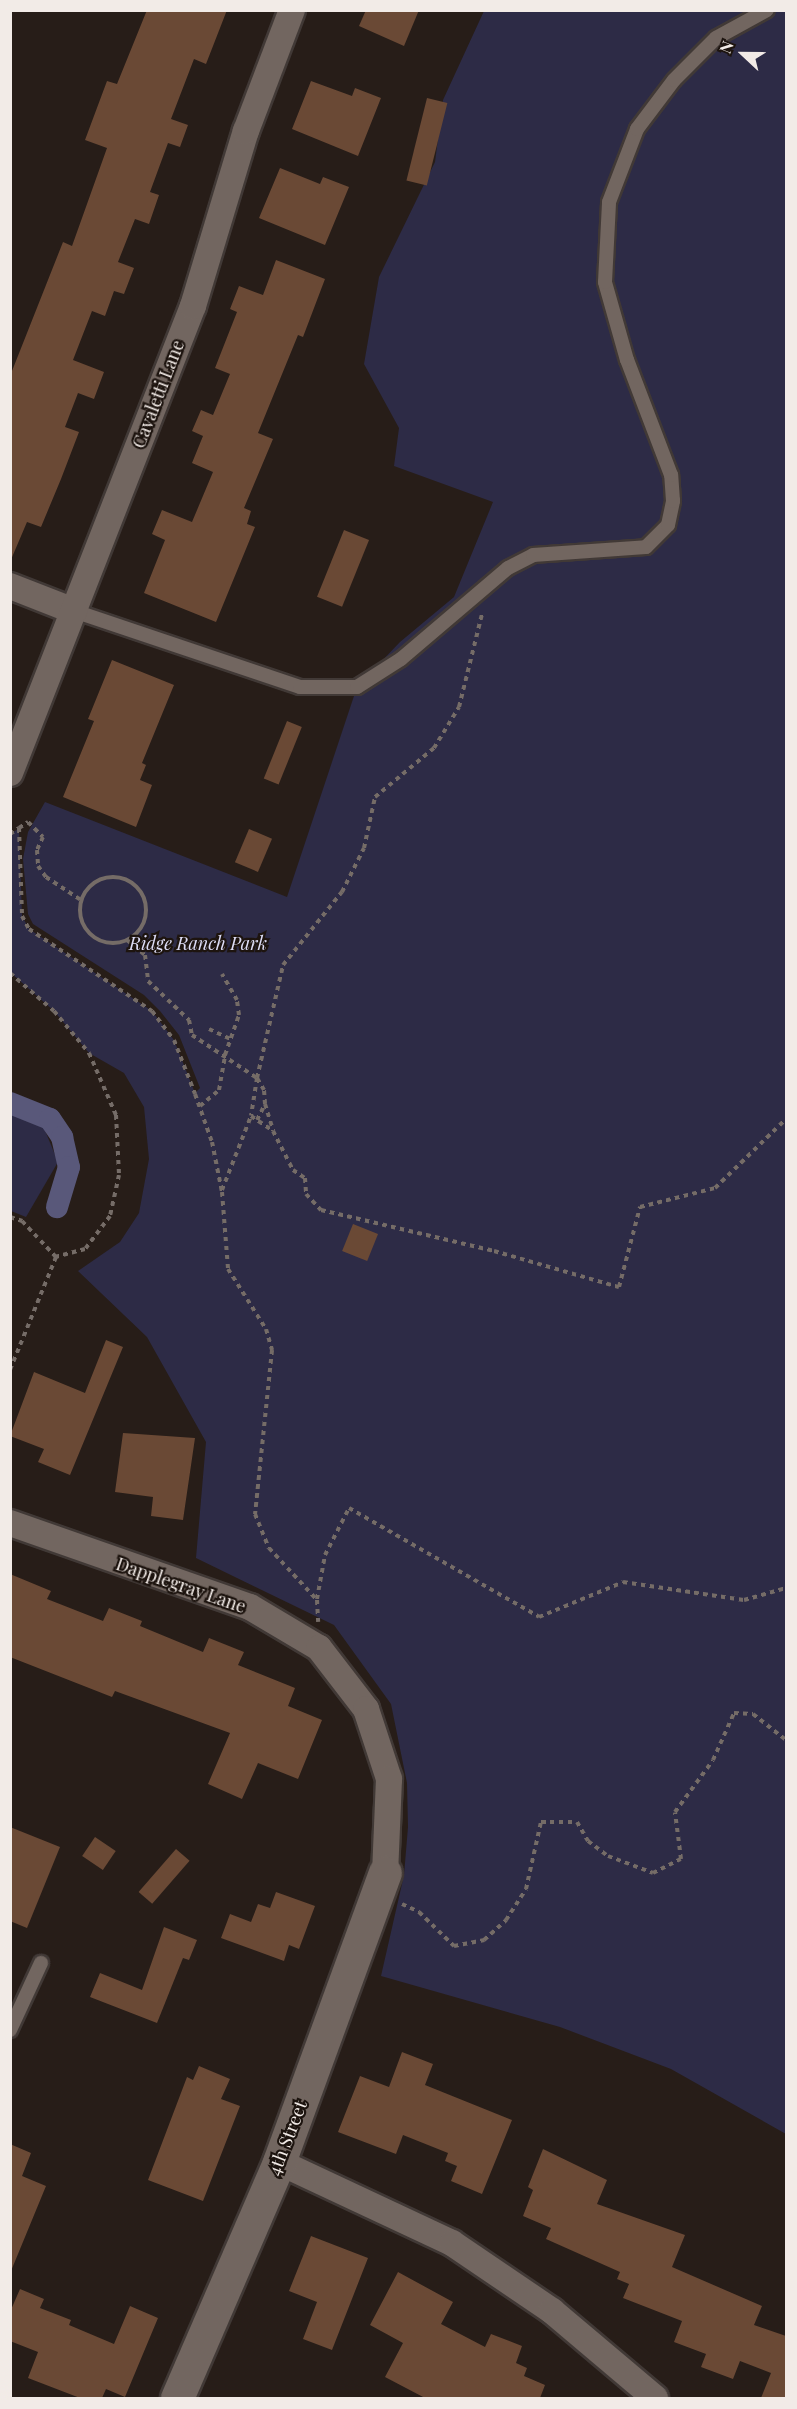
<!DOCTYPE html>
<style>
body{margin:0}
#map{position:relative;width:797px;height:2409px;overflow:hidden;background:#271d18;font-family:"Playfair Display",serif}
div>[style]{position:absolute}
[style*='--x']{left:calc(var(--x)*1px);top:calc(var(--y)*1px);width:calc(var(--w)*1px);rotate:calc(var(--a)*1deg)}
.green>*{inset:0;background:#2d2b46}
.canal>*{height:22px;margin:-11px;padding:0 11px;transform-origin:11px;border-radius:11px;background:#59587a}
.building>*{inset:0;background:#6a4935;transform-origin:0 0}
.path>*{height:4px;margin-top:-2px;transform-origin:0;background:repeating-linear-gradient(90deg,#756c67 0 4.5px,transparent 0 9px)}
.path>.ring{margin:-2px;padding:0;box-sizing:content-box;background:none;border:4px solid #756c67;border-radius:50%}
.roads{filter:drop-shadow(2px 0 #413936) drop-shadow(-2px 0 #413936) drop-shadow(0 2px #413936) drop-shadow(0 -2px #413936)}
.service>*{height:14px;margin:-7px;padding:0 7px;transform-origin:7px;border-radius:7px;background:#726660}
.minor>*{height:26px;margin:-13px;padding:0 13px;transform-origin:13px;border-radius:13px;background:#726660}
.tertiary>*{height:33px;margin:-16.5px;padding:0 16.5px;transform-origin:16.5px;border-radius:16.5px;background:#726660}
span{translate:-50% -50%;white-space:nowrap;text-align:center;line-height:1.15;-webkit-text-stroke:4.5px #1d140f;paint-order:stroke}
.street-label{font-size:18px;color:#f2ebe7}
.park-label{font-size:18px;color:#ddddf6;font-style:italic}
.frame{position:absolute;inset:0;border:12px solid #f2ebe7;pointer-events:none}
.north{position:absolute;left:713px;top:24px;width:60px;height:60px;-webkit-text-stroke:4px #1d140f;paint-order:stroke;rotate:292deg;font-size:16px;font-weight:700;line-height:24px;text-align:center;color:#f2ebe7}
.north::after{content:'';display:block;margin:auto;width:21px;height:27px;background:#f2ebe7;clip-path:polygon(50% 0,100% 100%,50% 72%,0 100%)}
</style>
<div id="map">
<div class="green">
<div style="clip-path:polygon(484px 11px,786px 11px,786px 2134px,671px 2069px,560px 2027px,381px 1976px,404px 1875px,408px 1827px,407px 1783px,391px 1704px,334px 1625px,196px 1558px,206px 1442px,147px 1337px,78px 1271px,120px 1242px,139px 1213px,149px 1159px,144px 1107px,124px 1073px,89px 1053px,54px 1011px,11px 973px,11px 834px,19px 828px,22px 916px,29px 929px,152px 1011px,174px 1040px,195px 1093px,200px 1088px,179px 1035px,160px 1011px,144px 995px,33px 924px,28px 914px,23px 859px,28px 832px,45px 802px,287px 897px,357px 687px,400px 642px,454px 597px,493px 502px,394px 466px,399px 428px,364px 364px,379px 277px,435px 162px,443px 100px)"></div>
<div style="clip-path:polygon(11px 1113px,44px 1128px,58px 1162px,26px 1217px,11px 1211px)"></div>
</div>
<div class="canal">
<div style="--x:10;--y:1103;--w:43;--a:21.8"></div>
<div style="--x:50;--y:1119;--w:22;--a:56"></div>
<div style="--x:62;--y:1137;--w:31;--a:77"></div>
<div style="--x:69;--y:1167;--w:42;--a:106.7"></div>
</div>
<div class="building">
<div style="clip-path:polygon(147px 10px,227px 10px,206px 64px,194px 59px,171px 119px,188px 125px,180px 147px,168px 143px,150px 192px,159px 195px,149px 224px,135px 219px,118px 262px,134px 268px,124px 294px,114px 291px,105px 316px,92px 311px,73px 360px,104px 372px,94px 399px,78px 393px,65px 427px,79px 432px,61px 479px,41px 527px,27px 522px,10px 562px,10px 376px,63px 242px,72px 246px,107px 148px,85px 140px,107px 81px,117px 84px)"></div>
<div style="clip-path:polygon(366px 10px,419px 10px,404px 46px,359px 26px)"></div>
<div style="clip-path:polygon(311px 81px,352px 96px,355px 88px,381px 98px,358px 156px,292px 129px)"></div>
<div style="left:427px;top:98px;width:21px;height:85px;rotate:14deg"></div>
<div style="clip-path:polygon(280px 168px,320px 184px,323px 177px,349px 187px,325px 245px,259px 218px)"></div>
<div style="clip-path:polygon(276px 260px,325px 279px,303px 337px,298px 335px,258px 433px,273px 439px,244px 508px,251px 511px,247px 524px,255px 527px,216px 622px,144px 593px,165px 540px,152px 534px,162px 510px,192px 522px,213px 472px,192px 463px,203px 436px,192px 431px,201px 410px,213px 415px,230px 374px,215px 368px,237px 312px,230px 309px,239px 286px,263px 295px)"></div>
<div style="left:344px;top:530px;width:27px;height:72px;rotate:22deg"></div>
<div style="clip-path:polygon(112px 660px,174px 685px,142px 763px,146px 765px,140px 780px,152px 785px,136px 827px,63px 797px,94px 721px,88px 719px)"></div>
<div style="left:287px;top:721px;width:16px;height:62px;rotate:22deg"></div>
<div style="left:249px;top:829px;width:25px;height:36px;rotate:23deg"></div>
<div style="left:353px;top:1224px;width:27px;height:29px;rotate:22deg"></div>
<div style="clip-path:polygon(106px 1340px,123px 1347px,70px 1475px,38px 1462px,44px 1449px,10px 1436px,34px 1372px,85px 1393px)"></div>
<div style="clip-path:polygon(123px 1433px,195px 1438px,183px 1520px,151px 1516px,153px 1497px,115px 1492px)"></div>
<div style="clip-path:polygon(10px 1574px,51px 1591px,47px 1599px,103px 1621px,109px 1608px,142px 1621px,140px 1626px,203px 1652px,209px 1638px,244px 1652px,238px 1665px,295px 1688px,288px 1706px,322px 1720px,298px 1779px,258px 1763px,242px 1799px,208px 1784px,230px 1733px,115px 1691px,112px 1697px,10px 1657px)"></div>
<div style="clip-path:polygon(10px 1827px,60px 1847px,27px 1928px,10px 1921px)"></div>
<div style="left:95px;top:1837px;width:25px;height:23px;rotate:34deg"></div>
<div style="left:176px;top:1849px;width:18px;height:57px;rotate:41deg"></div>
<div style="clip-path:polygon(276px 1892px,315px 1906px,299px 1949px,289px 1945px,284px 1961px,221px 1938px,230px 1914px,251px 1922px,258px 1904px,270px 1908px)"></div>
<div style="clip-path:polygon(164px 1927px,197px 1940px,189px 1960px,183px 1958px,157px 2023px,90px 1997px,100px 1973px,142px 1990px)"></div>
<div style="clip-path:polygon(402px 2052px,433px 2064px,425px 2085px,512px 2120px,482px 2194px,451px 2181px,457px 2166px,445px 2161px,448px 2153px,403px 2135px,396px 2154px,338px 2132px,360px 2076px,389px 2087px)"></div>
<div style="clip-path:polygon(199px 2066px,230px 2079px,221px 2099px,240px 2106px,203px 2201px,148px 2180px,187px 2077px,193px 2080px)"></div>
<div style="clip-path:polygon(10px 2144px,31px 2153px,22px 2176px,46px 2186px,11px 2271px)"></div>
<div style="clip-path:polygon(543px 2149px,607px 2180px,597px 2204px,685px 2235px,672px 2267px,762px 2306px,754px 2325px,786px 2336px,786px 2398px,761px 2398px,771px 2373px,740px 2361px,733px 2379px,701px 2367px,706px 2354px,674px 2342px,682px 2321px,623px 2298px,629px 2284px,617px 2279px,620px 2272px,546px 2239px,551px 2228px,523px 2216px,533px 2190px,528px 2187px)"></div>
<div style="clip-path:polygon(311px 2236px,368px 2258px,332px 2350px,303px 2339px,317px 2302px,289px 2291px)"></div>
<div style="clip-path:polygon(398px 2272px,453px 2302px,441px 2324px,485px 2347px,491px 2334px,522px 2346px,516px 2363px,527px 2368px,524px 2376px,545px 2385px,540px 2398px,425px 2398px,385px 2377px,403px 2343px,370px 2325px)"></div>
<div style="clip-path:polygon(20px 2289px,44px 2299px,40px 2308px,71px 2320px,69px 2325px,114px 2344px,130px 2306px,158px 2318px,125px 2397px,106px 2389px,102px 2398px,80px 2398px,28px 2378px,38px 2352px,10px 2341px,10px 2312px)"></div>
</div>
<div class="path">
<div style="--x:19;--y:828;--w:11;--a:-34"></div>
<div style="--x:28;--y:822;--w:21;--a:45"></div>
<div style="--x:43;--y:837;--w:14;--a:115"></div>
<div style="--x:37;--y:850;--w:16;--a:86"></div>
<div style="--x:38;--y:866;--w:14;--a:54"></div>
<div style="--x:46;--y:877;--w:42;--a:33.3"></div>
<div style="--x:10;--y:834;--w:11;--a:-34"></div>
<div style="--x:19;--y:828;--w:88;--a:88"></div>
<div style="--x:22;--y:916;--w:15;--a:62"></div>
<div style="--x:29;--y:929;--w:148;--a:33.7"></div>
<div style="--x:152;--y:1011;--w:36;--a:53"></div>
<div style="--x:174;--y:1040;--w:58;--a:68.7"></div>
<div style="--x:195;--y:1094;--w:51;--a:70.5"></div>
<div style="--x:212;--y:1142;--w:51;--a:78.7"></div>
<div style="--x:222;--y:1192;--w:77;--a:85.5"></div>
<div style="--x:228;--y:1269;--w:71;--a:57.7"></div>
<div style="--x:266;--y:1329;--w:22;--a:74"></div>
<div style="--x:272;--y:1350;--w:165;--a:95.9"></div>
<div style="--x:255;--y:1514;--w:37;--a:68"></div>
<div style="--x:269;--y:1548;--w:71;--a:47.3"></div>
<div style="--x:317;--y:1600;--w:22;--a:87"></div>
<div class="ring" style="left:80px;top:877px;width:62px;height:62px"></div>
<div style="--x:127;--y:940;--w:23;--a:40"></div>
<div style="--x:145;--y:955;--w:26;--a:83"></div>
<div style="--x:148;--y:981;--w:57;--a:43.6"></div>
<div style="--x:189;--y:1020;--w:15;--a:79"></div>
<div style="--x:192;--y:1035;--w:78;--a:33.5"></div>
<div style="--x:257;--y:1078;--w:38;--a:99"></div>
<div style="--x:10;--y:973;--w:58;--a:40.8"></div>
<div style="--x:54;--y:1011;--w:55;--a:50.2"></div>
<div style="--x:89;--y:1053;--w:68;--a:66.5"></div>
<div style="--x:116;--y:1115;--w:60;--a:87.1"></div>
<div style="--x:119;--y:1175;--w:42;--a:102.4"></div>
<div style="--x:110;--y:1216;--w:41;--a:127.1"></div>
<div style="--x:85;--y:1249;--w:30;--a:165"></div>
<div style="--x:56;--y:1257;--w:122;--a:112.2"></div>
<div style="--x:209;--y:1029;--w:23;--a:25"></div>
<div style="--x:265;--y:1104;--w:14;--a:-94"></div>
<div style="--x:264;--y:1090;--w:14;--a:-120"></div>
<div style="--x:257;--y:1078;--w:116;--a:-77"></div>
<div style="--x:283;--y:965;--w:94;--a:-51.1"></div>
<div style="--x:342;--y:892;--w:49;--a:-63.4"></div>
<div style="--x:364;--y:848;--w:52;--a:-77.8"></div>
<div style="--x:375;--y:797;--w:77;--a:-39.7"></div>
<div style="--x:434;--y:748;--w:48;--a:-58.6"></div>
<div style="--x:459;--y:707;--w:96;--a:-76.1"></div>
<div style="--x:200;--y:1106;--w:25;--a:-40"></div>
<div style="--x:219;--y:1090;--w:36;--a:-80"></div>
<div style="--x:225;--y:1055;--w:42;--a:-70.7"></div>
<div style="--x:239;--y:1015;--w:15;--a:-98"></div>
<div style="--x:237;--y:1000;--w:30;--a:-120"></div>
<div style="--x:257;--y:1120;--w:18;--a:-63"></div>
<div style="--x:265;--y:1104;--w:28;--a:73"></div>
<div style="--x:222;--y:1190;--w:79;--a:-68.6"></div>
<div style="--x:251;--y:1116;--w:27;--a:34"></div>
<div style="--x:273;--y:1131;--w:44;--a:62.9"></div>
<div style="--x:293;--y:1170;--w:14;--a:34"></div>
<div style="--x:305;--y:1178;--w:16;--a:86"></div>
<div style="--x:306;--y:1194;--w:22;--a:47"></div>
<div style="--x:321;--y:1210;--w:178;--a:13.3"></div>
<div style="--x:494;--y:1251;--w:130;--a:16.1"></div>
<div style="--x:619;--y:1287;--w:83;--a:-75.3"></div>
<div style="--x:640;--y:1207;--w:77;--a:-14.2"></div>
<div style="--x:715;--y:1188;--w:99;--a:-44.2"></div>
<div style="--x:10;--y:1217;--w:13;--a:18"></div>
<div style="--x:22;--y:1221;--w:50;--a:46.6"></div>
<div style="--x:317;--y:1599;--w:45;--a:-79.7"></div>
<div style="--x:325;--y:1555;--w:53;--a:-62.9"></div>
<div style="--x:349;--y:1508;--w:219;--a:29.8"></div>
<div style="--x:539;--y:1617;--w:91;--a:-22.6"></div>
<div style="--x:623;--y:1582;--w:122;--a:8.5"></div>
<div style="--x:744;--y:1600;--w:44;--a:-15.9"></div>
<div style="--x:402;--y:1904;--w:19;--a:25"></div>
<div style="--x:419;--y:1912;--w:49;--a:44.2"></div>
<div style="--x:454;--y:1946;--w:31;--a:-11"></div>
<div style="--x:484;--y:1940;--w:30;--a:-42"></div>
<div style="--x:506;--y:1920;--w:37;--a:-57"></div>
<div style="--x:526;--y:1889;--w:69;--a:-77.4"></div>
<div style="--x:541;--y:1822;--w:36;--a:0"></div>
<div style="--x:577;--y:1822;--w:22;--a:60"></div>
<div style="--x:588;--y:1841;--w:25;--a:37"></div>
<div style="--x:608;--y:1856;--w:48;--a:20.7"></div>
<div style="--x:653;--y:1873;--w:31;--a:-27"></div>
<div style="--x:681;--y:1859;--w:47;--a:-97.3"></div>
<div style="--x:675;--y:1812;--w:64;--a:-53.8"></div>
<div style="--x:713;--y:1760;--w:51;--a:-65.9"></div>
<div style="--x:734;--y:1713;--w:19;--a:3"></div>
<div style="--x:753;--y:1714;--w:42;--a:38.2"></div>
</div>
<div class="roads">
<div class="service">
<div style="--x:74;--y:611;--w:238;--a:18.6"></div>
<div style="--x:300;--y:687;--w:57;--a:0"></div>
<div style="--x:357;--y:687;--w:52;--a:-32.5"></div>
<div style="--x:401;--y:659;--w:140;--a:-40.4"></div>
<div style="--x:508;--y:568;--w:28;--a:-27"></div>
<div style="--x:533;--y:555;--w:113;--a:-4"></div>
<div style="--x:646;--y:547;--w:31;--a:-45"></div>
<div style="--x:668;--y:525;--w:25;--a:-78"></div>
<div style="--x:673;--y:501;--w:26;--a:-94"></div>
<div style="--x:671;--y:475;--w:123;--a:-110.9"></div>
<div style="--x:627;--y:360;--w:81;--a:-105.8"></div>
<div style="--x:605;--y:282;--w:80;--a:-87.1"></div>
<div style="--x:609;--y:202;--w:78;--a:-69"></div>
<div style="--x:637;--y:129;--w:61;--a:-52.9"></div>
<div style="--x:674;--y:80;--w:59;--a:-45"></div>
<div style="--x:716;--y:38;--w:58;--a:-28.8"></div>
<div style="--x:10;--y:2030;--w:74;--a:-65.2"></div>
</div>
<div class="minor">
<div style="--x:10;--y:586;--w:69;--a:21.3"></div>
<div style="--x:10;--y:773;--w:502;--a:-68.6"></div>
<div style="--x:193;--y:306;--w:183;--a:-73.2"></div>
<div style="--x:246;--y:131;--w:129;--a:-69.2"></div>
<div style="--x:10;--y:1523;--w:254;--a:19.3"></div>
<div style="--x:250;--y:1607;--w:80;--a:30.7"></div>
<div style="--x:319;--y:1648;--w:77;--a:52.4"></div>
<div style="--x:366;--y:1709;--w:74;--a:71.8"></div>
<div style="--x:389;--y:1779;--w:94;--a:92.4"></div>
<div style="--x:279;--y:2162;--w:191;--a:25.1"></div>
<div style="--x:452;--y:2243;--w:121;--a:34.2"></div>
<div style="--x:552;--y:2311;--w:135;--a:40.2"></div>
</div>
<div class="tertiary">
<div style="--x:177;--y:2398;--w:257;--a:-66.6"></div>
<div style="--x:279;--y:2162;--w:308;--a:-69.9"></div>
</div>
</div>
<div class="street-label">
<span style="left:158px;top:394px;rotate:-69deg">Cavaletti Lane</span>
<span style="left:181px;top:1585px;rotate:19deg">Dapplegray Lane</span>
<span style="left:287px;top:2138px;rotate:-69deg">4th Street</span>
</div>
<div class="park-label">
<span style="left:198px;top:943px">Ridge Ranch Park</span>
</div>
<div class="frame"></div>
<div class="north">N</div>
</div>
